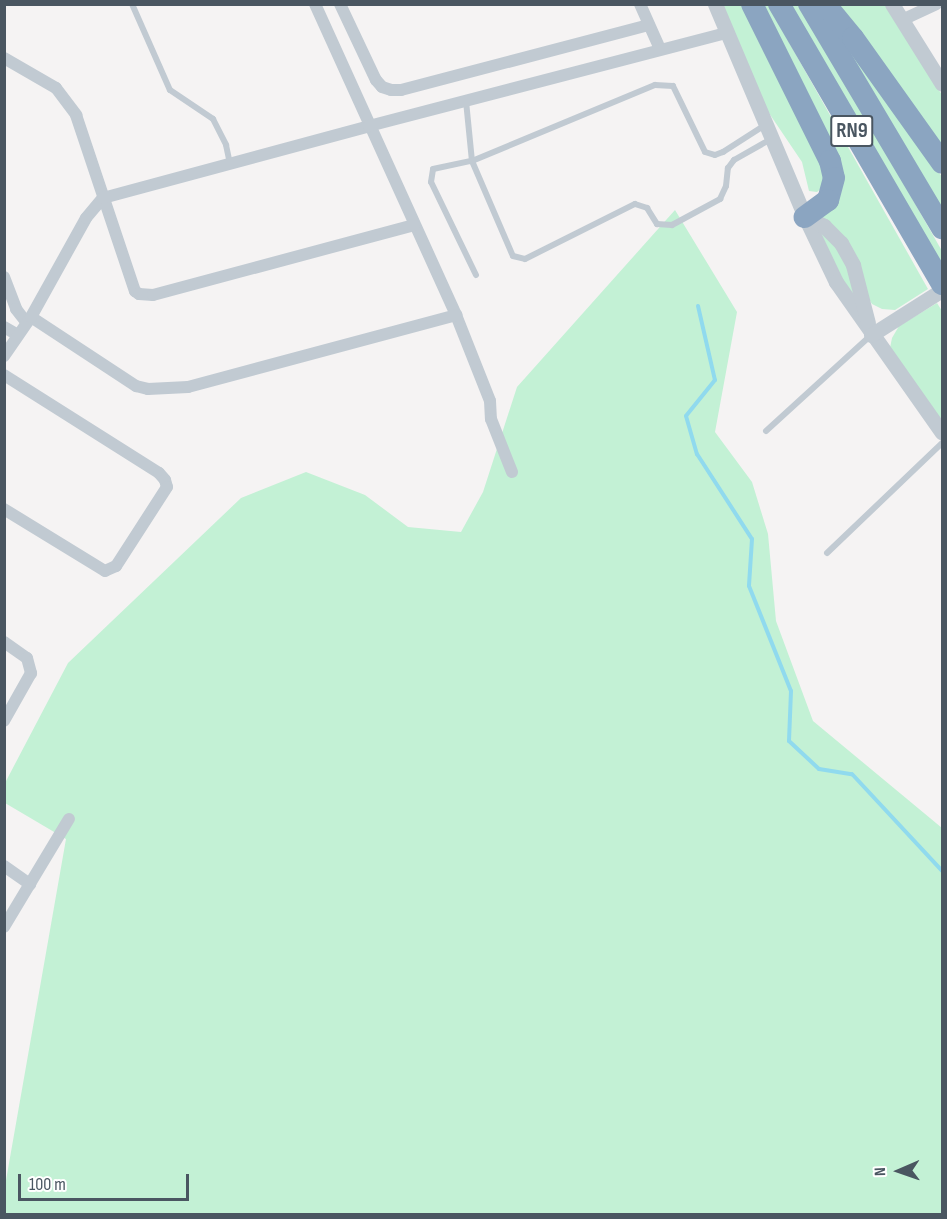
<!DOCTYPE html>
<style>
body{margin:0}
#map{position:relative;width:947px;height:1219px;overflow:hidden;background:#f5f3f3;font-family:"Sofia Sans Condensed",sans-serif}
div>[style]{position:absolute}
[style*='--x']{left:calc(var(--x)*1px);top:calc(var(--y)*1px);width:calc(var(--w)*1px);rotate:calc(var(--a)*1deg)}
.green>*{inset:0;background:#c3f1d5}
.stream>*{height:4px;margin:-2px;padding:0 2px;transform-origin:2px;border-radius:2px;background:#90daee}
.service>*{height:6px;margin:-3px;padding:0 3px;transform-origin:3px;border-radius:3px;background:#c1cad2}
.minor>*{height:12px;margin:-6px;padding:0 6px;transform-origin:6px;border-radius:6px;background:#c1cad2}
.tertiary>*{height:15px;margin:-7.5px;padding:0 7.5px;transform-origin:7.5px;border-radius:7.5px;background:#c1cad2}
.motorway>*{height:22px;margin:-11px;padding:0 11px;transform-origin:11px;border-radius:11px;background:#8ba5c1}
span{translate:-50% -50%;white-space:nowrap;text-align:center;line-height:1.15;-webkit-text-stroke:4.5px #fff;paint-order:stroke}
.shield-label span{padding:2px 4px;background:#fff;border:2px solid;border-radius:4px;-webkit-text-stroke-width:0}
.shield-label{font-size:21px;color:#4a5661;font-weight:700}
.frame{position:absolute;inset:0;border:6px solid #4a5661;pointer-events:none}
.north{position:absolute;left:869px;top:1141px;width:60px;height:60px;-webkit-text-stroke:4px #fff;paint-order:stroke;rotate:268deg;font-size:16px;font-weight:700;line-height:24px;text-align:center;color:#4a5661}
.north::after{content:'';display:block;margin:auto;width:21px;height:27px;background:#4a5661;clip-path:polygon(50% 0,100% 100%,50% 72%,0 100%)}
.scale{position:absolute;left:18px;top:1174px;width:171px;height:27px;box-sizing:border-box;border:3px solid #4a5661;border-top:0;padding-left:8px;font-size:18px;line-height:21px;white-space:nowrap;color:#4a5661;-webkit-text-stroke:4px #fff;paint-order:stroke}
</style>
<div id="map">
<div class="green">
<div style="clip-path:polygon(719px 5px,743px 5px,824px 163px,823px 187px,817px 192px,809px 191px,802px 162px,754px 91px)"></div>
<div style="clip-path:polygon(754px 5px,768px 5px,928px 289px,895px 310px,882px 309px,872px 304px,820px 221px,839px 192px)"></div>
<div style="clip-path:polygon(784px 5px,802px 5px,942px 251px,942px 275px)"></div>
<div style="clip-path:polygon(831px 5px,885px 5px,942px 95px,942px 158px)"></div>
<div style="clip-path:polygon(837px 31px,942px 177px,942px 216px)"></div>
<div style="clip-path:polygon(675px 210px,737px 312px,715px 432px,752px 482px,768px 534px,776px 621px,813px 721px,942px 828px,942px 1214px,5px 1214px,5px 1186px,66px 839px,5px 803px,5px 783px,68px 663px,241px 498px,306px 472px,365px 495px,408px 527px,461px 532px,483px 492px,517px 387px)"></div>
<div style="clip-path:polygon(819px 229px,841px 252px,850px 271px,856px 310px)"></div>
<div style="clip-path:polygon(937px 303px,942px 311px,942px 419px,929px 410px,890px 348px,892px 338px,899px 326px)"></div>
</div>
<div class="stream">
<div style="--x:698;--y:306;--w:76;--a:77.1"></div>
<div style="--x:715;--y:380;--w:46;--a:128.9"></div>
<div style="--x:686;--y:416;--w:40;--a:74"></div>
<div style="--x:697;--y:454;--w:101;--a:57.1"></div>
<div style="--x:752;--y:539;--w:47;--a:93.7"></div>
<div style="--x:749;--y:586;--w:113;--a:68.2"></div>
<div style="--x:791;--y:691;--w:50;--a:92.3"></div>
<div style="--x:789;--y:741;--w:41;--a:43"></div>
<div style="--x:819;--y:769;--w:33;--a:9"></div>
<div style="--x:852;--y:774;--w:132;--a:47.1"></div>
</div>
<div class="service">
<div style="--x:132;--y:4;--w:94;--a:66.2"></div>
<div style="--x:170;--y:90;--w:52;--a:34"></div>
<div style="--x:213;--y:119;--w:29;--a:63"></div>
<div style="--x:226;--y:145;--w:19;--a:78"></div>
<div style="--x:466;--y:101;--w:60;--a:84.3"></div>
<div style="--x:472;--y:161;--w:103;--a:66.7"></div>
<div style="--x:513;--y:256;--w:12;--a:14"></div>
<div style="--x:525;--y:259;--w:123;--a:-26.6"></div>
<div style="--x:635;--y:204;--w:13;--a:18"></div>
<div style="--x:647;--y:208;--w:19;--a:58"></div>
<div style="--x:657;--y:224;--w:15;--a:4"></div>
<div style="--x:672;--y:225;--w:55;--a:-28.4"></div>
<div style="--x:720;--y:199;--w:14;--a:-65"></div>
<div style="--x:726;--y:186;--w:18;--a:-84"></div>
<div style="--x:728;--y:168;--w:10;--a:-53"></div>
<div style="--x:734;--y:160;--w:43;--a:-29.6"></div>
<div style="--x:476;--y:275;--w:103;--a:-115.8"></div>
<div style="--x:431;--y:182;--w:13;--a:-81"></div>
<div style="--x:433;--y:169;--w:40;--a:-12"></div>
<div style="--x:472;--y:161;--w:198;--a:-22.6"></div>
<div style="--x:655;--y:85;--w:18;--a:3"></div>
<div style="--x:673;--y:86;--w:73;--a:64.1"></div>
<div style="--x:705;--y:152;--w:10;--a:17"></div>
<div style="--x:715;--y:155;--w:9;--a:-21"></div>
<div style="--x:723;--y:152;--w:50;--a:-32.7"></div>
<div style="--x:766;--y:431;--w:141;--a:-42.4"></div>
<div style="--x:827;--y:553;--w:159;--a:-43.7"></div>
</div>
<div class="minor">
<div style="--x:315;--y:4;--w:341;--a:65.6"></div>
<div style="--x:456;--y:315;--w:92;--a:68.4"></div>
<div style="--x:490;--y:401;--w:18;--a:87"></div>
<div style="--x:491;--y:419;--w:57;--a:68.4"></div>
<div style="--x:340;--y:4;--w:84;--a:64.7"></div>
<div style="--x:376;--y:80;--w:9;--a:49"></div>
<div style="--x:382;--y:87;--w:9;--a:18"></div>
<div style="--x:391;--y:90;--w:10;--a:0"></div>
<div style="--x:401;--y:90;--w:256;--a:-14.7"></div>
<div style="--x:640;--y:4;--w:49;--a:66"></div>
<div style="--x:902;--y:20;--w:38;--a:-25"></div>
<div style="--x:4;--y:58;--w:60;--a:30"></div>
<div style="--x:56;--y:88;--w:34;--a:53"></div>
<div style="--x:76;--y:115;--w:186;--a:71.5"></div>
<div style="--x:135;--y:291;--w:5;--a:37"></div>
<div style="--x:139;--y:294;--w:14;--a:4"></div>
<div style="--x:153;--y:295;--w:270;--a:-15"></div>
<div style="--x:4;--y:277;--w:34;--a:69"></div>
<div style="--x:16;--y:309;--w:16;--a:52"></div>
<div style="--x:31;--y:317;--w:126;--a:33.3"></div>
<div style="--x:136;--y:386;--w:12;--a:14"></div>
<div style="--x:148;--y:389;--w:40;--a:-2.9"></div>
<div style="--x:188;--y:387;--w:278;--a:-15"></div>
<div style="--x:4;--y:327;--w:16;--a:30"></div>
<div style="--x:4;--y:356;--w:47;--a:-55.3"></div>
<div style="--x:31;--y:317;--w:113;--a:-60.9"></div>
<div style="--x:86;--y:218;--w:26;--a:-50"></div>
<div style="--x:103;--y:198;--w:276;--a:-15.1"></div>
<div style="--x:369;--y:126;--w:369;--a:-14.6"></div>
<div style="--x:4;--y:375;--w:183;--a:32.3"></div>
<div style="--x:159;--y:473;--w:9;--a:49"></div>
<div style="--x:165;--y:480;--w:7;--a:74"></div>
<div style="--x:167;--y:487;--w:94;--a:122.8"></div>
<div style="--x:116;--y:566;--w:12;--a:156"></div>
<div style="--x:105;--y:571;--w:119;--a:-148.5"></div>
<div style="--x:4;--y:642;--w:28;--a:35"></div>
<div style="--x:27;--y:658;--w:16;--a:75"></div>
<div style="--x:31;--y:673;--w:55;--a:119.4"></div>
<div style="--x:4;--y:866;--w:32;--a:35"></div>
<div style="--x:4;--y:927;--w:126;--a:-59"></div>
</div>
<div class="tertiary">
<div style="--x:715;--y:4;--w:231;--a:67.1"></div>
<div style="--x:805;--y:217;--w:72;--a:64.5"></div>
<div style="--x:836;--y:282;--w:184;--a:54.9"></div>
<div style="--x:892;--y:4;--w:94;--a:58"></div>
<div style="--x:805;--y:217;--w:21;--a:25"></div>
<div style="--x:824;--y:226;--w:24;--a:45"></div>
<div style="--x:841;--y:243;--w:25;--a:61"></div>
<div style="--x:853;--y:265;--w:60;--a:75.5"></div>
<div style="--x:871;--y:335;--w:84;--a:-32.4"></div>
</div>
<div class="motorway">
<div style="--x:752;--y:4;--w:175;--a:63.6"></div>
<div style="--x:830;--y:161;--w:17;--a:77"></div>
<div style="--x:834;--y:178;--w:23;--a:105"></div>
<div style="--x:828;--y:200;--w:29;--a:144"></div>
<div style="--x:779;--y:4;--w:324;--a:59.8"></div>
<div style="--x:809;--y:4;--w:261;--a:59.3"></div>
<div style="--x:825;--y:4;--w:44;--a:50.5"></div>
<div style="--x:853;--y:38;--w:153;--a:54.5"></div>
</div>
<div class="shield-label">
<span style="left:852px;top:131px">RN9</span>
</div>
<div class="frame"></div>
<div class="north">N</div>
<div class="scale">100 m</div>
</div>
